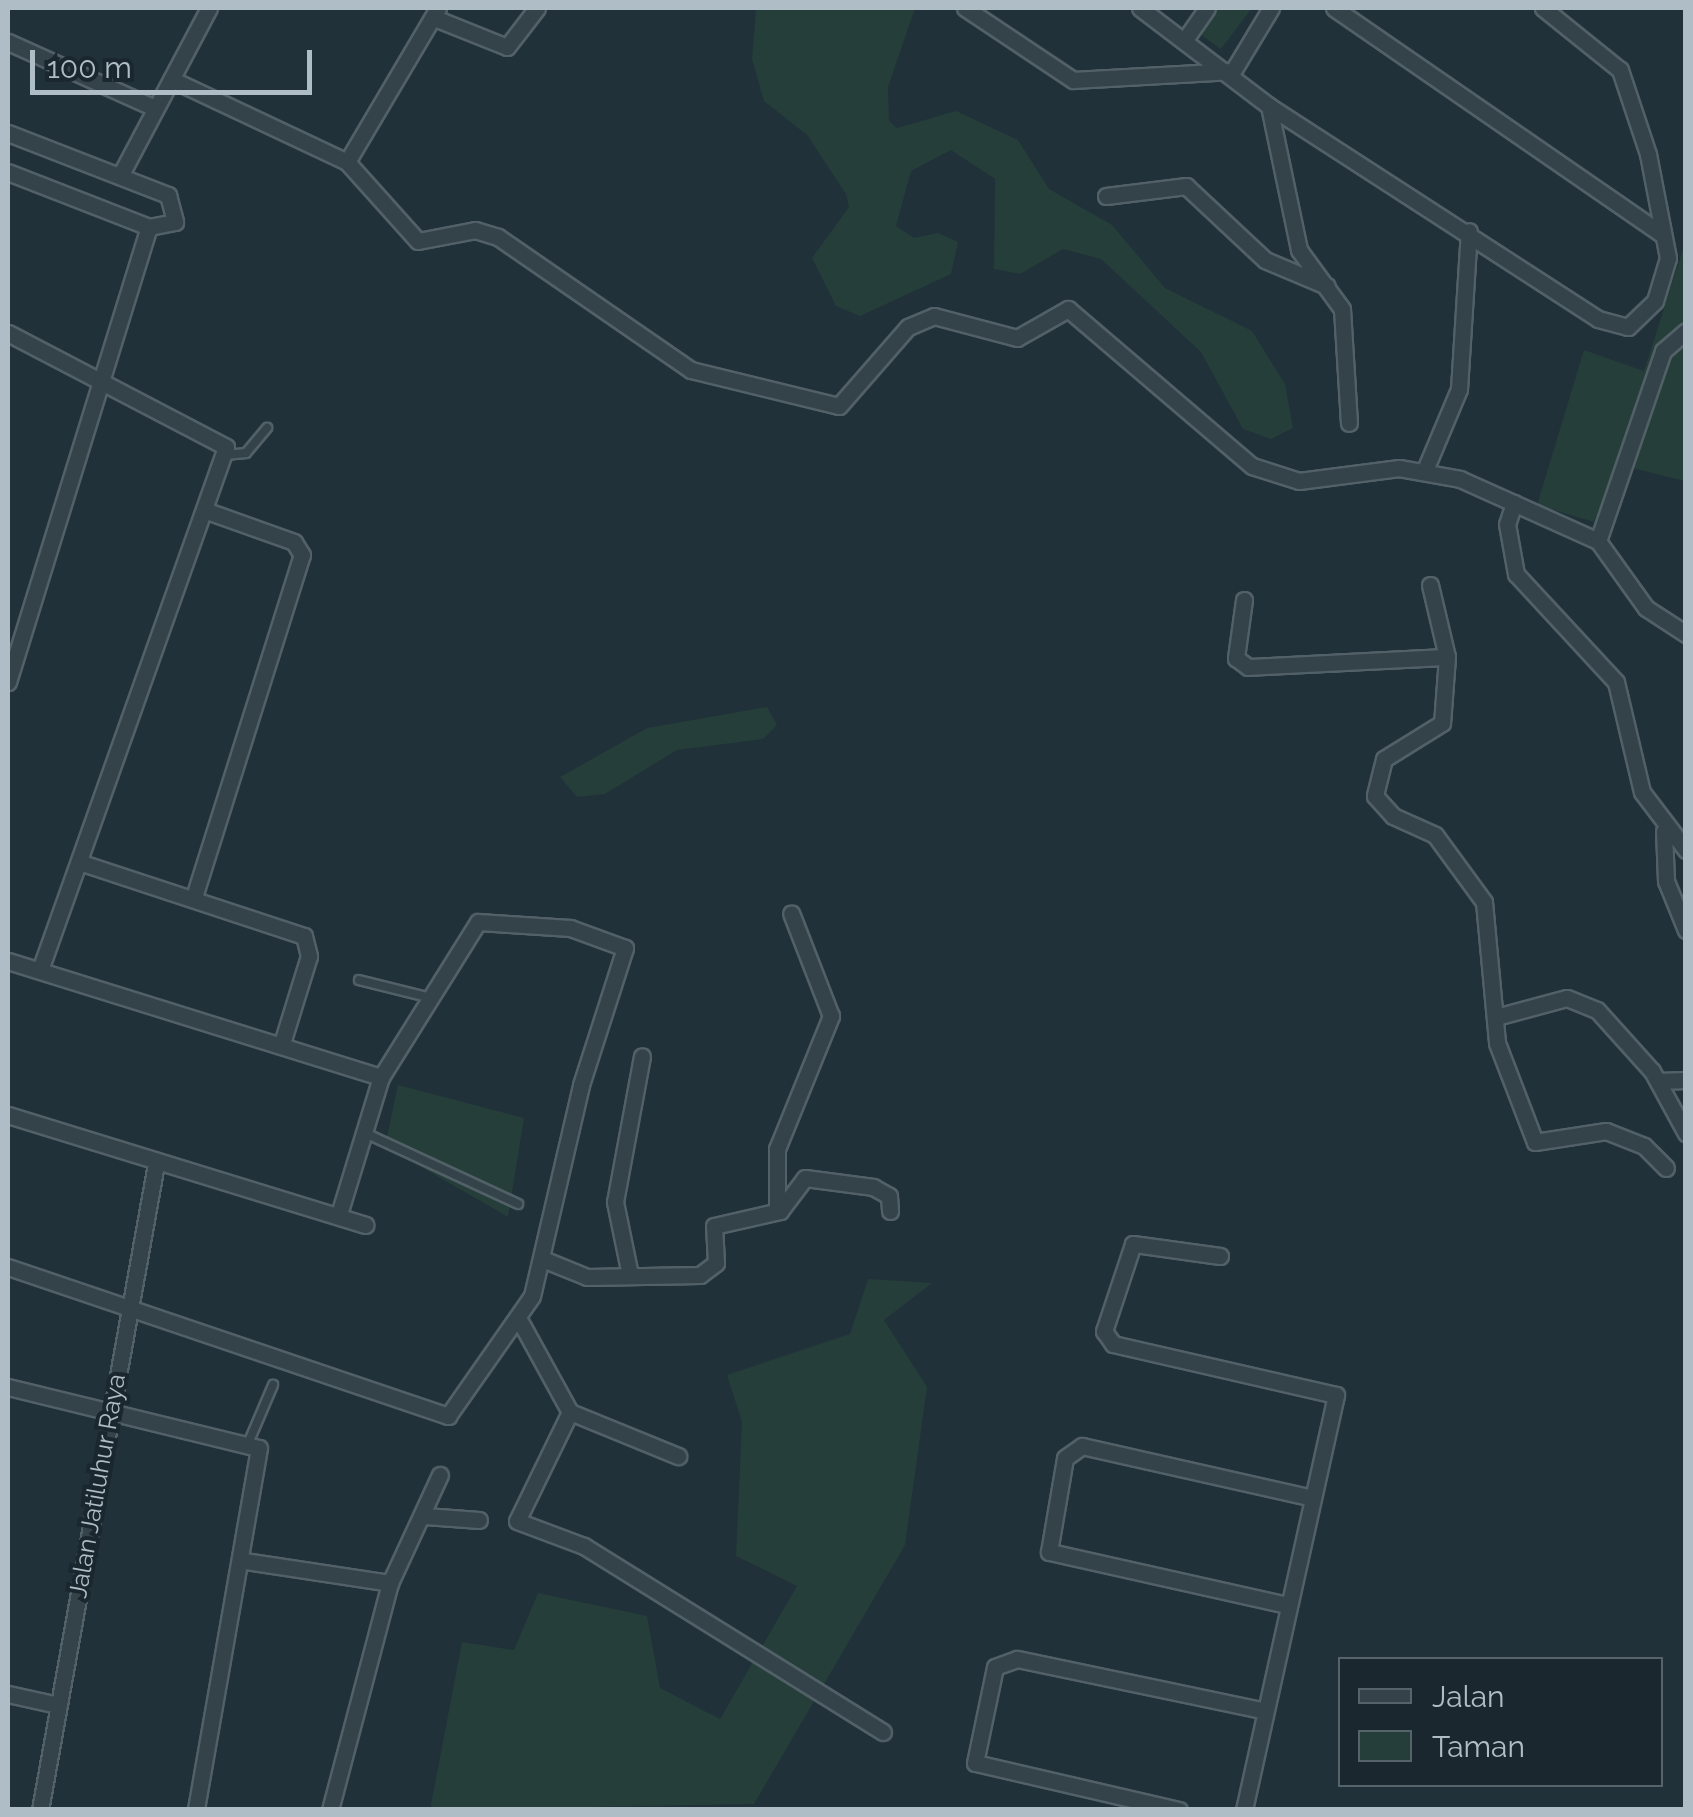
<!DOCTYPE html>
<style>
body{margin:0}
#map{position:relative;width:1693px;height:1817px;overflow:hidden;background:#203139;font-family:Raleway,sans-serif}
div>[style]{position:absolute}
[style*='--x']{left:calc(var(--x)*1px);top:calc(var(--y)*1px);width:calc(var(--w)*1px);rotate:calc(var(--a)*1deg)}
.green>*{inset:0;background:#253e3a}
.roads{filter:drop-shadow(2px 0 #526067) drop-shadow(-2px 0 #526067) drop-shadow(0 2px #526067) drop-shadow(0 -2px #526067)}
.service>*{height:8px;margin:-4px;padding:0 4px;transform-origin:4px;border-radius:4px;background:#34424a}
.minor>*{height:15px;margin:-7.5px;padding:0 7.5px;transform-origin:7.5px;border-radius:7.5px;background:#34424a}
span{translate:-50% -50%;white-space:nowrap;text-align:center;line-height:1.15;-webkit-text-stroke:8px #1a272e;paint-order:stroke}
.street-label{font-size:25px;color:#afbdc6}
.frame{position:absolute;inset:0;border:10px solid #afbdc6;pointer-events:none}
.legend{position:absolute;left:1338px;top:1657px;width:325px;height:130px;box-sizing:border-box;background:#1a272e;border:2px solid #56636b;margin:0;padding:12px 18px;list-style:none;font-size:30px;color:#afbdc6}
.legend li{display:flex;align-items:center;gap:20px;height:50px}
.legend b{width:50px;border:2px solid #56636b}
.scale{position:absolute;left:30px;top:50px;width:282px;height:45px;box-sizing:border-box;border:5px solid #afbdc6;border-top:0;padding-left:12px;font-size:30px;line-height:35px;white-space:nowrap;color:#afbdc6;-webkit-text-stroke:8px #1a272e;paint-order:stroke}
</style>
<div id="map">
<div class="green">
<div style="clip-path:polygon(756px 8px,915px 8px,888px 87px,889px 121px,897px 128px,956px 111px,1018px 140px,1049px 189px,1112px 225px,1165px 288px,1252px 331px,1285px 384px,1293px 428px,1271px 439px,1243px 429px,1201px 352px,1101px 259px,1063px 249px,1020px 274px,994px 269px,995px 179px,951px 150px,911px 171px,896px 226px,914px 238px,938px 233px,958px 242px,951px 274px,860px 316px,836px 306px,812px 258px,849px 207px,846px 194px,807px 135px,764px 101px,752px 59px)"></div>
<div style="clip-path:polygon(1216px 8px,1252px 8px,1221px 49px,1197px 32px)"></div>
<div style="clip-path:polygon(1685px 243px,1685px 481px,1616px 464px,1594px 522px,1537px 505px,1584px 350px,1644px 371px)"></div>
<div style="clip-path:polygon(767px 707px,777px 725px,763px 739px,677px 750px,605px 794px,577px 797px,560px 777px,647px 728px)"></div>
<div style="clip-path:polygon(398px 1085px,524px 1118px,508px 1217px,385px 1146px)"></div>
<div style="clip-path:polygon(868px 1279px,932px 1283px,884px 1320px,927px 1387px,905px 1545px,754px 1804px,430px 1810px,462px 1642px,514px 1650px,538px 1593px,647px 1616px,660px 1688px,720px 1719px,797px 1586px,736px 1556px,742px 1422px,727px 1375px,850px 1334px)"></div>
</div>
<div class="roads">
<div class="service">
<div style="--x:226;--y:455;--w:20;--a:-6"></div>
<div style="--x:246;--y:453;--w:33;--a:-50"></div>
<div style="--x:359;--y:980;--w:74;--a:14"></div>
<div style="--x:363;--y:1132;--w:171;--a:24.9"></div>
<div style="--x:250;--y:1439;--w:59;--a:-66.9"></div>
</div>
<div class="minor">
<div style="--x:965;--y:8;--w:130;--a:33.7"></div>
<div style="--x:1073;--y:80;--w:160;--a:-3.2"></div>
<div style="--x:1140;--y:8;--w:162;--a:37.2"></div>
<div style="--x:1269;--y:106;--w:392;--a:32.9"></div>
<div style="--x:1598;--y:319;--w:31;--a:15"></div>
<div style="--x:1628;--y:327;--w:37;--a:-44"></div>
<div style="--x:1655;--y:301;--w:45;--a:-73.2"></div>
<div style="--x:1668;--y:258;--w:106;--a:-100.9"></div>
<div style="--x:1648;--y:154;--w:89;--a:-108.4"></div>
<div style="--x:1620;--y:70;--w:99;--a:-141.2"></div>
<div style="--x:1334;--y:8;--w:398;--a:34.6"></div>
<div style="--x:437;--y:19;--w:75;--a:21.8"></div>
<div style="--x:507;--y:47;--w:49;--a:-52.4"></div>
<div style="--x:1184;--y:41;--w:40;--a:-55.1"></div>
<div style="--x:8;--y:42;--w:161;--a:24.2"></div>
<div style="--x:1233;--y:71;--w:74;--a:-58.9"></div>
<div style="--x:173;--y:80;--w:192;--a:25.2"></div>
<div style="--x:347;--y:162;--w:106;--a:48.1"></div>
<div style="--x:418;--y:241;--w:58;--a:-10.9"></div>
<div style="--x:475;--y:230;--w:24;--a:17"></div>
<div style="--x:498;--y:237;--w:234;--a:34.6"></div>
<div style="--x:691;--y:370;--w:152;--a:13.7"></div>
<div style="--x:839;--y:406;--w:105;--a:-48.9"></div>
<div style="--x:908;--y:327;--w:28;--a:-23"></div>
<div style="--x:934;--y:316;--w:86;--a:14.8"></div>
<div style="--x:1017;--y:338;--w:59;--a:-29.6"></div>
<div style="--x:1068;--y:309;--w:242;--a:40.5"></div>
<div style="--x:1252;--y:466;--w:49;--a:17.7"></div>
<div style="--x:1299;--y:481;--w:101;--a:-7.4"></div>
<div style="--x:1399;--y:468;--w:62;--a:10.2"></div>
<div style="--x:1460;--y:479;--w:151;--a:24.2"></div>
<div style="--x:1598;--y:541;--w:82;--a:54.4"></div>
<div style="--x:1646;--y:608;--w:48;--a:33"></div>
<div style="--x:1269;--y:106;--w:147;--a:78.2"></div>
<div style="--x:1299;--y:250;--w:73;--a:53.9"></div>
<div style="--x:1342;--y:309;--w:114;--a:86.5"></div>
<div style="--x:8;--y:133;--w:172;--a:21.2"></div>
<div style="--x:168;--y:195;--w:28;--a:75"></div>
<div style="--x:175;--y:222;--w:26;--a:169"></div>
<div style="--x:149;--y:227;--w:151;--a:-158.7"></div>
<div style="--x:347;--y:162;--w:179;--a:-59.4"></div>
<div style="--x:120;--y:176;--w:190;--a:-62.1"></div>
<div style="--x:1106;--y:196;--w:81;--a:-7.1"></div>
<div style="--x:1186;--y:186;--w:108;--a:43.1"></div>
<div style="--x:1265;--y:260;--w:67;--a:22.8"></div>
<div style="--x:8;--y:333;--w:246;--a:27.6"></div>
<div style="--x:226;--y:447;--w:555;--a:109.58"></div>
<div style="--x:1425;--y:470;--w:88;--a:-67.2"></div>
<div style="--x:1459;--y:389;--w:158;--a:-86.4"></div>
<div style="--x:1514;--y:503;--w:22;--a:108"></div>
<div style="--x:1507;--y:524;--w:51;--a:79.8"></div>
<div style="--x:1516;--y:574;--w:147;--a:47.2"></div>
<div style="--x:1616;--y:682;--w:113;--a:76.7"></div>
<div style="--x:1642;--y:792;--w:73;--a:52.8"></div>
<div style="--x:1598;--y:541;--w:201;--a:-71.1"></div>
<div style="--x:1663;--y:351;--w:30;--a:-41"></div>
<div style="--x:1430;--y:585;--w:74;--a:76.7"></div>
<div style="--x:1447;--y:657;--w:66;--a:94.3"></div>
<div style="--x:1442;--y:723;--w:68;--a:148.2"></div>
<div style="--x:1384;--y:759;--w:38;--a:104"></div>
<div style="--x:1375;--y:796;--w:27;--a:48"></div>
<div style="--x:1393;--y:816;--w:46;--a:24.3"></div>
<div style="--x:1435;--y:835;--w:83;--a:53.8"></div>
<div style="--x:1484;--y:902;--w:142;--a:84.7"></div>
<div style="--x:1497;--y:1043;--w:106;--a:69"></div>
<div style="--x:1535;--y:1142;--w:72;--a:-8.8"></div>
<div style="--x:1606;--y:1131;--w:41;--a:21.5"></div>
<div style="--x:1644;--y:1146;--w:31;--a:45"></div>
<div style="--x:1244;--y:600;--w:59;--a:97.9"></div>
<div style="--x:1236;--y:658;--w:15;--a:37"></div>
<div style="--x:1248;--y:667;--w:199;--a:-2.9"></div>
<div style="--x:8;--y:682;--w:476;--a:-72.8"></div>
<div style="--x:1664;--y:831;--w:50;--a:87.7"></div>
<div style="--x:1666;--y:881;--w:53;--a:67.8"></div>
<div style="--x:79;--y:862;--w:237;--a:18.2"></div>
<div style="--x:304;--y:936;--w:21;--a:76"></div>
<div style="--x:309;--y:956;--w:91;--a:107.2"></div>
<div style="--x:194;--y:897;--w:359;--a:-72.5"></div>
<div style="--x:302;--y:555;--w:15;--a:-122"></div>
<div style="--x:294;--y:542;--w:92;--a:-160.4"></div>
<div style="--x:8;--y:961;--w:391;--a:17.3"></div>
<div style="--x:1496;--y:1017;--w:73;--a:-15"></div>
<div style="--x:1567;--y:998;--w:32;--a:22"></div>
<div style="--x:1597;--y:1010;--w:82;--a:48"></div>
<div style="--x:1652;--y:1071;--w:71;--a:61.3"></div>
<div style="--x:1658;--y:1081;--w:28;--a:-2"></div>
<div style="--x:8;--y:1115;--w:374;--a:17.1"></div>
<div style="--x:777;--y:1211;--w:62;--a:-90"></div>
<div style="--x:777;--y:1149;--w:144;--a:-67.9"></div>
<div style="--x:831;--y:1016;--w:110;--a:-111.2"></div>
<div style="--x:1220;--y:1256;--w:88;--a:-172.1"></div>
<div style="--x:1133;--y:1244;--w:92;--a:108.4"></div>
<div style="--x:1104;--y:1331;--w:16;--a:55"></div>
<div style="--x:1113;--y:1344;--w:229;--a:12.9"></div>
<div style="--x:1336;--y:1395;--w:425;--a:102.5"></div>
<div style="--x:545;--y:1260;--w:45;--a:22"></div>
<div style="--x:587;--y:1277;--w:113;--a:-1"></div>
<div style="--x:700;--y:1275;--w:20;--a:-37"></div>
<div style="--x:716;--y:1263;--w:37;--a:-93"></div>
<div style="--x:714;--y:1226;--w:68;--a:-12.8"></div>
<div style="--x:780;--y:1211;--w:41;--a:-52.9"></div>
<div style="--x:805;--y:1178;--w:69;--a:7.5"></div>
<div style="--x:873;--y:1187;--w:18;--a:29"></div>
<div style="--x:889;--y:1196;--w:15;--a:86"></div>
<div style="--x:8;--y:1267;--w:465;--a:18.7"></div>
<div style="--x:448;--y:1416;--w:146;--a:-55"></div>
<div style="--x:532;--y:1296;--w:217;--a:-76.9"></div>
<div style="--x:581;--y:1085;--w:144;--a:-72.2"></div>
<div style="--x:625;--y:948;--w:59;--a:-160"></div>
<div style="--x:570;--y:928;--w:92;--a:-176.3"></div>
<div style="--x:478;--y:922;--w:183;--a:122"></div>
<div style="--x:381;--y:1077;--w:143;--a:107"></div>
<div style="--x:630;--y:1275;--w:75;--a:-101.6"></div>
<div style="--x:615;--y:1202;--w:148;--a:-79.5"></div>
<div style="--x:521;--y:1323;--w:102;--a:61.2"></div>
<div style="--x:570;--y:1412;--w:121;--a:115.9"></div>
<div style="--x:517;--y:1521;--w:72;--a:20.5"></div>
<div style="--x:584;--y:1546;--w:352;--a:31.9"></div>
<div style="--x:8;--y:1387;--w:258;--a:13.7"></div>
<div style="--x:259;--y:1448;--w:367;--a:99.9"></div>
<div style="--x:570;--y:1412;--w:117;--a:22.2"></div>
<div style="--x:425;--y:1516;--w:54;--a:4.2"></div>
<div style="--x:245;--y:1561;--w:147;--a:8.6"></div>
<div style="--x:1287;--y:1605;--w:244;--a:-167.4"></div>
<div style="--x:1049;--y:1552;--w:95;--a:-80.3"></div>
<div style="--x:1065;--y:1458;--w:21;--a:-35"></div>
<div style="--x:1082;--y:1446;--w:236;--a:12.7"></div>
<div style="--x:8;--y:1694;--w:51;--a:12.4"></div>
<div style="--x:40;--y:1810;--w:656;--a:-79.82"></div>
<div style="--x:330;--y:1810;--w:235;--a:-75.2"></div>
<div style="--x:390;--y:1583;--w:119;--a:-65.2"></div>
<div style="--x:1179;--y:1810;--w:209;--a:-167"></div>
<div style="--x:975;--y:1763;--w:98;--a:-78.2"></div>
<div style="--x:995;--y:1667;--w:23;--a:-20"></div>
<div style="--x:1017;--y:1659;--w:253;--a:11.8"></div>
</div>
</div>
<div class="street-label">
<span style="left:97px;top:1486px;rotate:-80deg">Jalan Jatiluhur Raya</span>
</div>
<div class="frame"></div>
<ul class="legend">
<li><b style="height:12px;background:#34424a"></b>Jalan</li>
<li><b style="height:28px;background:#253e3a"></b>Taman</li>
</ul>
<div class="scale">100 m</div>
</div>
